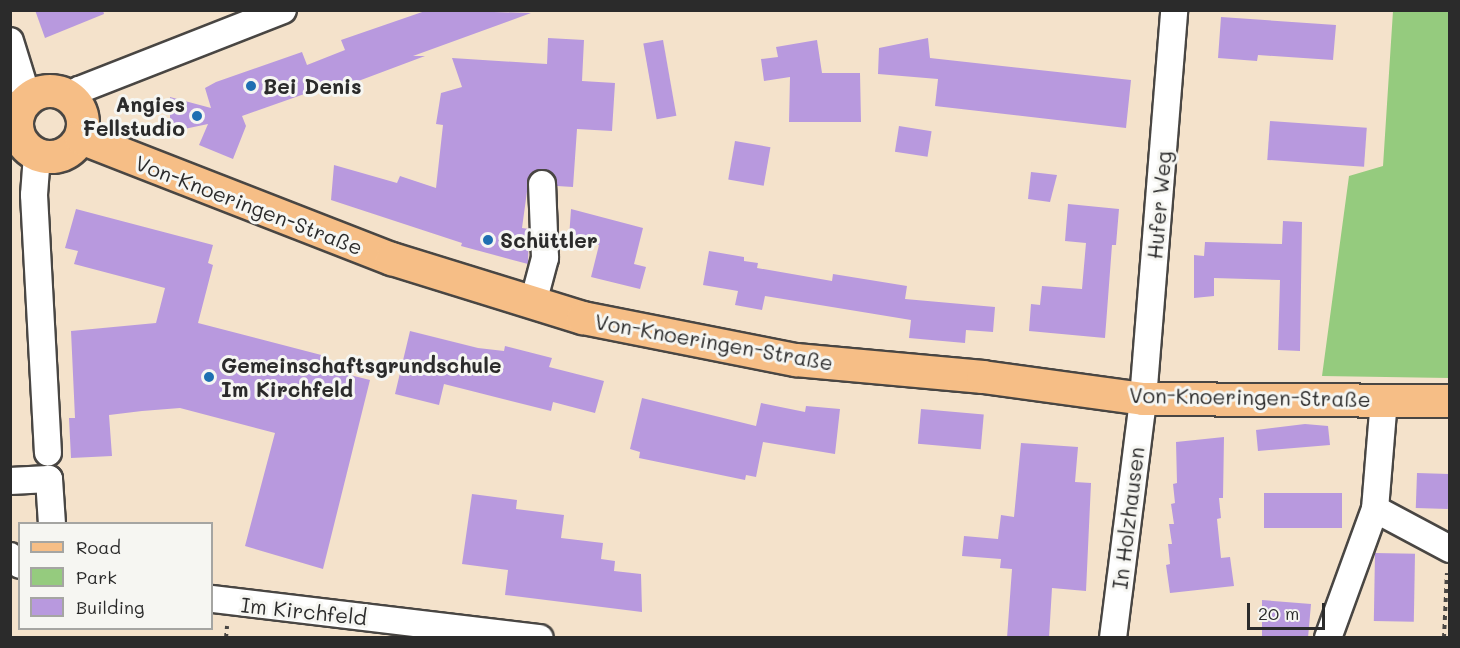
<!DOCTYPE html>
<meta charset="utf-8">
<style>
body{margin:0}
#map{position:relative;width:1460px;height:648px;overflow:hidden;background:#f4e2cb;font-family:Mali,sans-serif}
div>[style]{position:absolute}
[style*='--x']{left:calc(var(--x)*1px);top:calc(var(--y)*1px);width:calc(var(--w)*1px);rotate:calc(var(--a)*1deg)}
.green>*{inset:0;background:#95cb7e}
.building>*{inset:0;background:#b899de;transform-origin:0 0}
.path>*{height:4px;margin-top:-2px;transform-origin:0;background:repeating-linear-gradient(90deg,#494643 0 4.5px,transparent 0 9px)}
.roads{filter:drop-shadow(2px 0 #494643) drop-shadow(-2px 0 #494643) drop-shadow(0 2px #494643) drop-shadow(0 -2px #494643)}
.minor>*{height:26px;margin:-13px;padding:0 13px;transform-origin:13px;border-radius:13px;background:#fff}
.major>*{height:32px;margin:-16px;padding:0 16px;transform-origin:16px;border-radius:16px;background:#f6be86}
.major>.ring{margin:-16px;padding:0;box-sizing:content-box;background:none;border:32px solid #f6be86;border-radius:50%}
.dots>*{width:16px;height:16px;translate:-50% -50%;box-sizing:border-box;border:3px solid #f6f6f2;border-radius:50%}
span{translate:-50% -50%;white-space:nowrap;text-align:center;line-height:1.15;-webkit-text-stroke:6px #f6f6f2;paint-order:stroke}
.poi-label{font-size:21px;color:#2b2b2b;font-weight:700}
.left{translate:0 -50%;text-align:left}
.right{translate:-100% -50%;text-align:right}
.street-label{font-size:21px;color:#2b2b2b}
.frame{position:absolute;inset:0;border:12px solid #2b2b2b;pointer-events:none}
.legend{position:absolute;left:18px;top:522px;width:195px;height:108px;box-sizing:border-box;background:#f6f6f2;border:2px solid #a5a5a2;margin:0;padding:8px 10px;list-style:none;font-size:18px;color:#2b2b2b}
.legend li{display:flex;align-items:center;gap:12px;height:30px}
.legend b{width:30px;border:2px solid #a5a5a2}
.scale{position:absolute;left:1247px;top:603px;width:78px;height:27px;box-sizing:border-box;border:3px solid #2b2b2b;border-top:0;padding-left:8px;font-size:18px;line-height:21px;white-space:nowrap;color:#2b2b2b;-webkit-text-stroke:4px #f6f6f2;paint-order:stroke}
</style>
<div id="map">
<div class="green">
<div style="clip-path:polygon(1393px 11px,1449px 11px,1449px 378px,1322px 376px,1349px 176px,1383px 166px)"></div>
</div>
<div class="building">
<div style="clip-path:polygon(35px 10px,103px 10px,104px 14px,45px 38px)"></div>
<div style="clip-path:polygon(428px 10px,531px 13px,413px 56px,425px 56px,329px 92px,327px 86px,242px 116px,246px 126px,233px 159px,199px 145px,208px 124px,170px 132px,170px 97px,211px 108px,205px 88px,216px 82px,302px 52px,307px 65px,345px 50px,341px 40px)"></div>
<div style="clip-path:polygon(1221px 17px,1336px 25px,1333px 60px,1258px 55px,1257px 61px,1218px 58px)"></div>
<div style="clip-path:polygon(548px 38px,584px 40px,582px 81px,615px 83px,612px 131px,577px 129px,573px 187px,557px 186px,548px 171px,541px 169px,529px 177px,522px 228px,529px 229px,528px 264px,461px 246px,462px 243px,331px 200px,334px 165px,397px 183px,400px 176px,436px 188px,443px 125px,436px 124px,441px 93px,462px 87px,452px 58px,547px 64px)"></div>
<div style="clip-path:polygon(928px 38px,930px 58px,1131px 80px,1126px 128px,935px 106px,938px 79px,878px 74px,879px 48px)"></div>
<div style="left:663px;top:40px;width:77px;height:20px;rotate:80deg"></div>
<div style="clip-path:polygon(817px 40px,822px 73px,860px 73px,861px 122px,789px 122px,790px 77px,764px 81px,761px 59px,778px 57px,776px 47px)"></div>
<div style="left:1270px;top:121px;width:97px;height:39px;rotate:4deg"></div>
<div style="left:899px;top:126px;width:33px;height:26px;rotate:9deg"></div>
<div style="left:735px;top:141px;width:36px;height:39px;rotate:10deg"></div>
<div style="clip-path:polygon(1031px 172px,1057px 175px,1050px 202px,1028px 199px)"></div>
<div style="clip-path:polygon(1068px 204px,1119px 209px,1116px 245px,1112px 245px,1105px 338px,1029px 331px,1031px 304px,1040px 305px,1042px 286px,1082px 289px,1086px 243px,1065px 241px)"></div>
<div style="clip-path:polygon(76px 209px,213px 245px,208px 263px,213px 265px,198px 323px,329px 357px,326px 369px,370px 380px,323px 569px,245px 546px,275px 433px,180px 408px,142px 411px,109px 415px,112px 456px,71px 458px,69px 418px,75px 418px,71px 331px,156px 323px,165px 288px,74px 264px,78px 251px,65px 248px)"></div>
<div style="clip-path:polygon(571px 209px,643px 228px,634px 264px,646px 267px,640px 289px,591px 277px,599px 245px,569px 238px)"></div>
<div style="clip-path:polygon(1283px 221px,1302px 222px,1300px 351px,1278px 350px,1280px 280px,1214px 278px,1214px 296px,1194px 298px,1194px 255px,1204px 256px,1205px 242px,1282px 244px)"></div>
<div style="clip-path:polygon(709px 251px,744px 257px,744px 261px,758px 263px,757px 268px,832px 281px,833px 274px,907px 286px,905px 299px,995px 307px,993px 332px,966px 330px,965px 343px,909px 338px,911px 320px,765px 296px,762px 310px,735px 305px,738px 291px,703px 285px)"></div>
<div style="clip-path:polygon(410px 331px,478px 348px,504px 351px,505px 346px,552px 358px,549px 367px,604px 381px,595px 413px,553px 402px,551px 411px,444px 384px,439px 405px,395px 394px)"></div>
<div style="clip-path:polygon(642px 398px,756px 426px,761px 403px,805px 412px,806px 406px,840px 409px,835px 454px,763px 442px,756px 477px,746px 475px,745px 480px,639px 458px,640px 452px,630px 449px)"></div>
<div style="left:921px;top:409px;width:63px;height:35px;rotate:5deg"></div>
<div style="clip-path:polygon(1305px 424px,1328px 426px,1330px 445px,1258px 451px,1256px 430px)"></div>
<div style="clip-path:polygon(1224px 437px,1223px 498px,1219px 498px,1221px 518px,1217px 519px,1221px 558px,1230px 557px,1234px 586px,1170px 593px,1166px 565px,1170px 564px,1168px 544px,1172px 544px,1169px 524px,1174px 524px,1171px 504px,1175px 503px,1173px 484px,1177px 483px,1176px 442px)"></div>
<div style="clip-path:polygon(1021px 443px,1078px 447px,1075px 482px,1091px 483px,1086px 591px,1052px 588px,1049px 638px,1007px 638px,1012px 569px,1000px 568px,1001px 559px,962px 556px,964px 536px,998px 539px,1001px 515px,1014px 517px)"></div>
<div style="left:1417px;top:473px;width:32px;height:35px;rotate:2deg"></div>
<div style="left:1264px;top:493px;width:78px;height:35px"></div>
<div style="clip-path:polygon(472px 494px,517px 500px,516px 509px,564px 515px,561px 538px,603px 543px,601px 559px,615px 561px,614px 571px,641px 574px,642px 612px,505px 595px,508px 570px,462px 564px)"></div>
<div style="left:1375px;top:553px;width:40px;height:68px;rotate:1deg"></div>
<div style="clip-path:polygon(1262px 600px,1311px 604px,1308px 638px,1262px 638px)"></div>
</div>
<div class="path">
<div style="--x:226;--y:638;--w:12;--a:-85"></div>
<div style="--x:1444;--y:638;--w:65;--a:-87.4"></div>
</div>
<div class="roads">
<div class="minor">
<div style="--x:10;--y:41;--w:61;--a:72.8"></div>
<div style="--x:69;--y:98;--w:13;--a:-39"></div>
<div style="--x:79;--y:90;--w:219;--a:-21.4"></div>
<div style="--x:37;--y:155;--w:40;--a:94.3"></div>
<div style="--x:34;--y:195;--w:258;--a:86.9"></div>
<div style="--x:533;--y:303;--w:47;--a:-75.1"></div>
<div style="--x:545;--y:258;--w:74;--a:-92.3"></div>
<div style="--x:10;--y:481;--w:39;--a:-3"></div>
<div style="--x:49;--y:479;--w:45;--a:86.2"></div>
<div style="--x:1375;--y:509;--w:85;--a:28.1"></div>
<div style="--x:10;--y:556;--w:13;--a:42"></div>
<div style="--x:212;--y:599;--w:330;--a:6.8"></div>
<div style="--x:1113;--y:638;--w:241;--a:-82.8"></div>
<div style="--x:1143;--y:399;--w:390;--a:-85.4"></div>
<div style="--x:1328;--y:638;--w:137;--a:-70"></div>
<div style="--x:1375;--y:509;--w:110;--a:-85.3"></div>
</div>
<div class="major">
<div class="ring" style="left:17px;top:91px;width:34px;height:34px"></div>
<div style="--x:81;--y:138;--w:334;--a:21.3"></div>
<div style="--x:392;--y:259;--w:200;--a:17.2"></div>
<div style="--x:583;--y:318;--w:217;--a:11.2"></div>
<div style="--x:796;--y:360;--w:188;--a:5.2"></div>
<div style="--x:983;--y:377;--w:162;--a:7.8"></div>
<div style="--x:1143;--y:399;--w:307;--a:0.4"></div>
</div>
</div>
<div class="dots">
<div style="left:251px;top:86px;background:#1f6fb2"></div>
<div style="left:197px;top:116px;background:#1f6fb2"></div>
<div style="left:488px;top:240px;background:#1f6fb2"></div>
<div style="left:209px;top:377px;background:#1f6fb2"></div>
</div>
<div class="poi-label">
<span class="left" style="left:263px;top:86px">Bei Denis</span>
<span class="right" style="left:185px;top:116px">Angies<br>Fellstudio</span>
<span class="left" style="left:500px;top:240px">Schüttler</span>
<span class="left" style="left:221px;top:377px">Gemeinschaftsgrundschule<br>Im Kirchfeld</span>
</div>
<div class="street-label">
<span style="left:249px;top:205px;rotate:21deg">Von-Knoeringen-Straße</span>
<span style="left:1159px;top:205px;rotate:-85deg">Hufer Weg</span>
<span style="left:714px;top:342px;rotate:10deg">Von-Knoeringen-Straße</span>
<span style="left:1250px;top:397px;rotate:1deg">Von-Knoeringen-Straße</span>
<span style="left:1128px;top:518px;rotate:-83deg">In Holzhausen</span>
<span style="left:304px;top:611px;rotate:6deg">Im Kirchfeld</span>
</div>
<div class="frame"></div>
<ul class="legend">
<li><b style="height:8px;background:#f6be86"></b>Road</li>
<li><b style="height:16px;background:#95cb7e"></b>Park</li>
<li><b style="height:16px;background:#b899de"></b>Building</li>
</ul>
<div class="scale">20 m</div>
</div>
